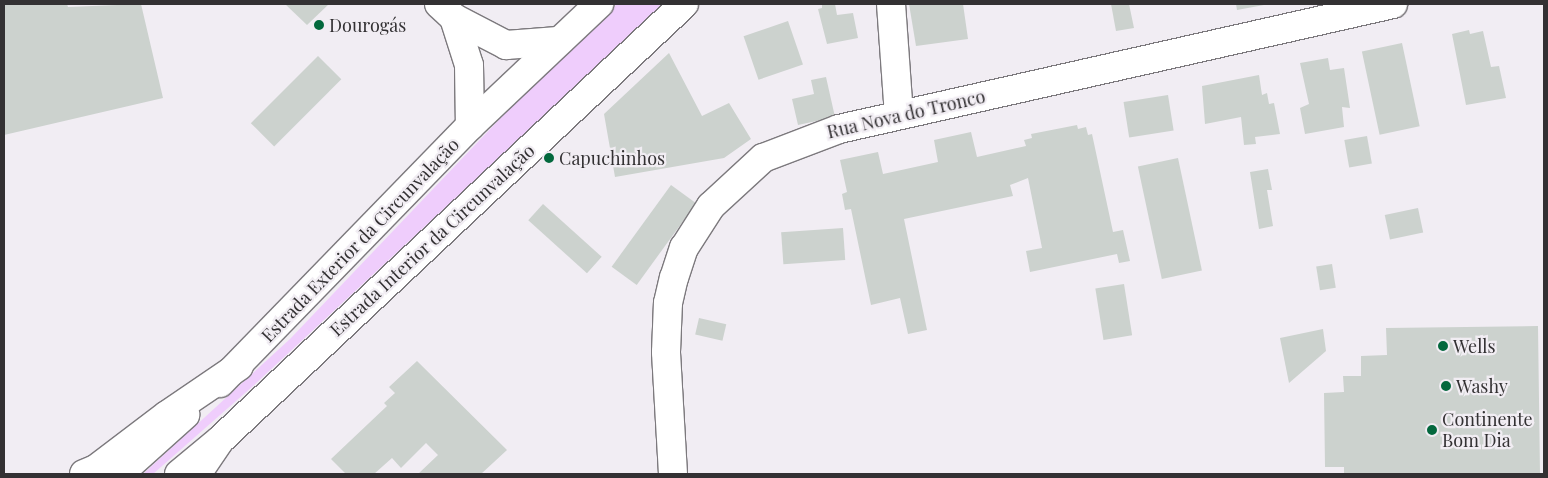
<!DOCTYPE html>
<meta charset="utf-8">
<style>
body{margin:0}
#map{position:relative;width:1548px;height:478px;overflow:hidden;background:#f1edf3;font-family:"Playfair Display",serif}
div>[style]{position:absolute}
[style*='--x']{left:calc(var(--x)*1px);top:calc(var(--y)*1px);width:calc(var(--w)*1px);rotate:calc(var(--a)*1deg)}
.green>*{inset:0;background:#efcdfc}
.building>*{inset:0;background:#ccd2ce;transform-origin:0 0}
.roads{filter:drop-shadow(1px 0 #7c797d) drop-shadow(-1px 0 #7c797d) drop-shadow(0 1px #7c797d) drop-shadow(0 -1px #7c797d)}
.minor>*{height:28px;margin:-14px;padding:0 14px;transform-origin:14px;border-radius:14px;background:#fff}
.major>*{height:28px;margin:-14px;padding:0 14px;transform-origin:14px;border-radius:14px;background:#fff}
.highway>*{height:28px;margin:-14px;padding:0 14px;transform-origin:14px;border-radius:14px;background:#fff}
.dots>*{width:14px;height:14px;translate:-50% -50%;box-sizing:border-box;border:2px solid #f1edf3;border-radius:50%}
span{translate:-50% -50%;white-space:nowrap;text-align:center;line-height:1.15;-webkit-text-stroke:4.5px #f1edf3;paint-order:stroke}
.poi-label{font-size:18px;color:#333133}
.left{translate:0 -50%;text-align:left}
.street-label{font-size:18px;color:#333133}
.frame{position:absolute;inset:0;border:5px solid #333133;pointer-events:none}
</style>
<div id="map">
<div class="green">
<div style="clip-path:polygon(617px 4px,664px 4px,253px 386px,153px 474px,143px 474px,290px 339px,517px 101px)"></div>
</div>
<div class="building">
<div style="clip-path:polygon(4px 4px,67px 4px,68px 7px,141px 4px,163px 98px,4px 135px)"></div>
<div style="clip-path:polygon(285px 4px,329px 4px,307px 25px)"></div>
<div style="clip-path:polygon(822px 4px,835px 4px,837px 15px,853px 13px,858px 38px,827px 44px,818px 9px,822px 8px)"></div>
<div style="clip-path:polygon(909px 4px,963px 4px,968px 39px,916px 46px)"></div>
<div style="clip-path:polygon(1111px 4px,1129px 4px,1134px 28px,1116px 31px)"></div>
<div style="clip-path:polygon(1236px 4px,1264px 4px,1264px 5px,1237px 10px)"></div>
<div style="left:788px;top:21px;width:46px;height:47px;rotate:71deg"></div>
<div style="clip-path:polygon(1469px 30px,1470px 34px,1483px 31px,1491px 67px,1499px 66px,1506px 98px,1466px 105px,1452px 34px)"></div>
<div style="left:1402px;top:43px;width:85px;height:41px;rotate:78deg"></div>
<div style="clip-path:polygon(669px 53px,702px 116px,729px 103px,751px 139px,724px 158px,615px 177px,604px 114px)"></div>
<div style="left:318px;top:56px;width:33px;height:95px;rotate:45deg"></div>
<div style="clip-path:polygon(1328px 58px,1330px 70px,1344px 68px,1350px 108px,1342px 107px,1344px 127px,1305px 134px,1300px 108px,1309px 104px,1300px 63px)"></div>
<div style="clip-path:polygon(1259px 75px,1262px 95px,1267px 93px,1269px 104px,1274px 103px,1280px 134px,1255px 137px,1256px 144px,1244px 145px,1241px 117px,1205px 124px,1202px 86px)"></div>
<div style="clip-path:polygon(826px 77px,835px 117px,798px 125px,792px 99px,814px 94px,811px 80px)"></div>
<div style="left:1168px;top:95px;width:36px;height:45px;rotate:81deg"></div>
<div style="clip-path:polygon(1077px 125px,1078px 129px,1086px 127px,1088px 135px,1092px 134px,1113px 232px,1123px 230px,1130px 261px,1119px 263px,1117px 254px,1030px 272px,1026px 251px,1042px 248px,1028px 178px,1010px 185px,1013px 196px,904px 219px,927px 330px,908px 334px,900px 298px,871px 305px,851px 209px,845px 210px,842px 194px,847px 192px,840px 160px,878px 152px,883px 174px,938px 162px,934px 140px,971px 132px,977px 157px,1026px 146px,1024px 140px,1032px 138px,1031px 134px)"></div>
<div style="left:1367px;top:136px;width:28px;height:23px;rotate:80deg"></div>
<div style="left:1178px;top:158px;width:115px;height:41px;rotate:78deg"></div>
<div style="clip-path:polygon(1268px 169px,1272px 190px,1267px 190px,1273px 226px,1259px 229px,1250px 172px)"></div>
<div style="left:671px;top:185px;width:31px;height:101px;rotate:36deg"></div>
<div style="left:543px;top:204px;width:79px;height:22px;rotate:42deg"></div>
<div style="left:1418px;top:208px;width:25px;height:34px;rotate:78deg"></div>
<div style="left:843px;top:228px;width:32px;height:62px;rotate:86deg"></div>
<div style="left:1332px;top:264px;width:24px;height:16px;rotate:81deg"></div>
<div style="left:1124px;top:284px;width:52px;height:29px;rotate:81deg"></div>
<div style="left:699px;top:318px;width:28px;height:17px;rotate:13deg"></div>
<div style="clip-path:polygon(1538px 326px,1540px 474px,1344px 474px,1344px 467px,1325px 467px,1324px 393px,1344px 392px,1343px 376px,1361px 376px,1361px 356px,1387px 355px,1386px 328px)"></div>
<div style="clip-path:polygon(1323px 329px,1326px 351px,1289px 383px,1280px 338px)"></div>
<div style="clip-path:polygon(417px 361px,507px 450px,481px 474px,418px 474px,438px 455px,426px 443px,401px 468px,392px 458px,374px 474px,346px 474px,331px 459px,387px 406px,384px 403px,395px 393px,389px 387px)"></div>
</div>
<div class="roads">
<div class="minor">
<div style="--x:439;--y:4;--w:21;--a:43"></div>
<div style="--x:454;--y:18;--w:59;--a:27.4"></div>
<div style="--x:506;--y:45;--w:52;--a:-4.4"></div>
<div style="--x:891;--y:4;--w:111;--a:85.9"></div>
<div style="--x:454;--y:18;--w:49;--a:72.3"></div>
<div style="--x:469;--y:65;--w:61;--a:89.1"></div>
<div style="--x:673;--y:474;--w:122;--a:-93.3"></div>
<div style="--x:666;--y:352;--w:49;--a:-87.7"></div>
<div style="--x:668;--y:303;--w:26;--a:-77"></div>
<div style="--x:674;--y:278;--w:32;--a:-72"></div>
<div style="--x:684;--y:248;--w:50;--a:-57.3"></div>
<div style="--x:711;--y:206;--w:71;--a:-42.7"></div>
<div style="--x:763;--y:158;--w:81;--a:-20.9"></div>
<div style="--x:839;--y:129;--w:568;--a:-12.71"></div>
</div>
<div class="major">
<div style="--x:220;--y:383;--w:359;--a:-45.8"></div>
<div style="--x:470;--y:126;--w:178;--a:-43.4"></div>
<div style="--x:119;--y:474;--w:89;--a:-41.8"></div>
<div style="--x:179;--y:474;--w:52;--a:-39.5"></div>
<div style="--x:219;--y:441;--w:638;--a:-43.22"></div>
</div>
<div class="highway">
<div style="--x:84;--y:474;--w:13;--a:-23"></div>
<div style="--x:96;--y:469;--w:89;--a:-37.3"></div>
<div style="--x:167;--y:415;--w:87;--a:-34.2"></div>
<div style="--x:197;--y:474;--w:40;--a:-56"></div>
</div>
</div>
<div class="dots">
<div style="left:319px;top:25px;background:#03683d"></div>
<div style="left:549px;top:158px;background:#03683d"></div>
<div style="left:1443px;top:346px;background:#03683d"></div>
<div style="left:1446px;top:386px;background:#03683d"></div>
<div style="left:1432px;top:430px;background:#03683d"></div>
</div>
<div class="poi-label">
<span class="left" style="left:329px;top:25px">Dourogás</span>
<span class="left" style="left:559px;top:158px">Capuchinhos</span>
<span class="left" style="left:1453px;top:346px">Wells</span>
<span class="left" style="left:1456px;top:386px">Washy</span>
<span class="left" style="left:1442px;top:430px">Continente<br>Bom Dia</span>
</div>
<div class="street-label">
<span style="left:906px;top:114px;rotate:-13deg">Rua Nova do Tronco</span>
<span style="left:360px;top:240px;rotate:-46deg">Estrada Exterior da Circunvalação</span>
<span style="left:432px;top:240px;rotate:-43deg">Estrada Interior da Circunvalação</span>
</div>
<div class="frame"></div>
</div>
